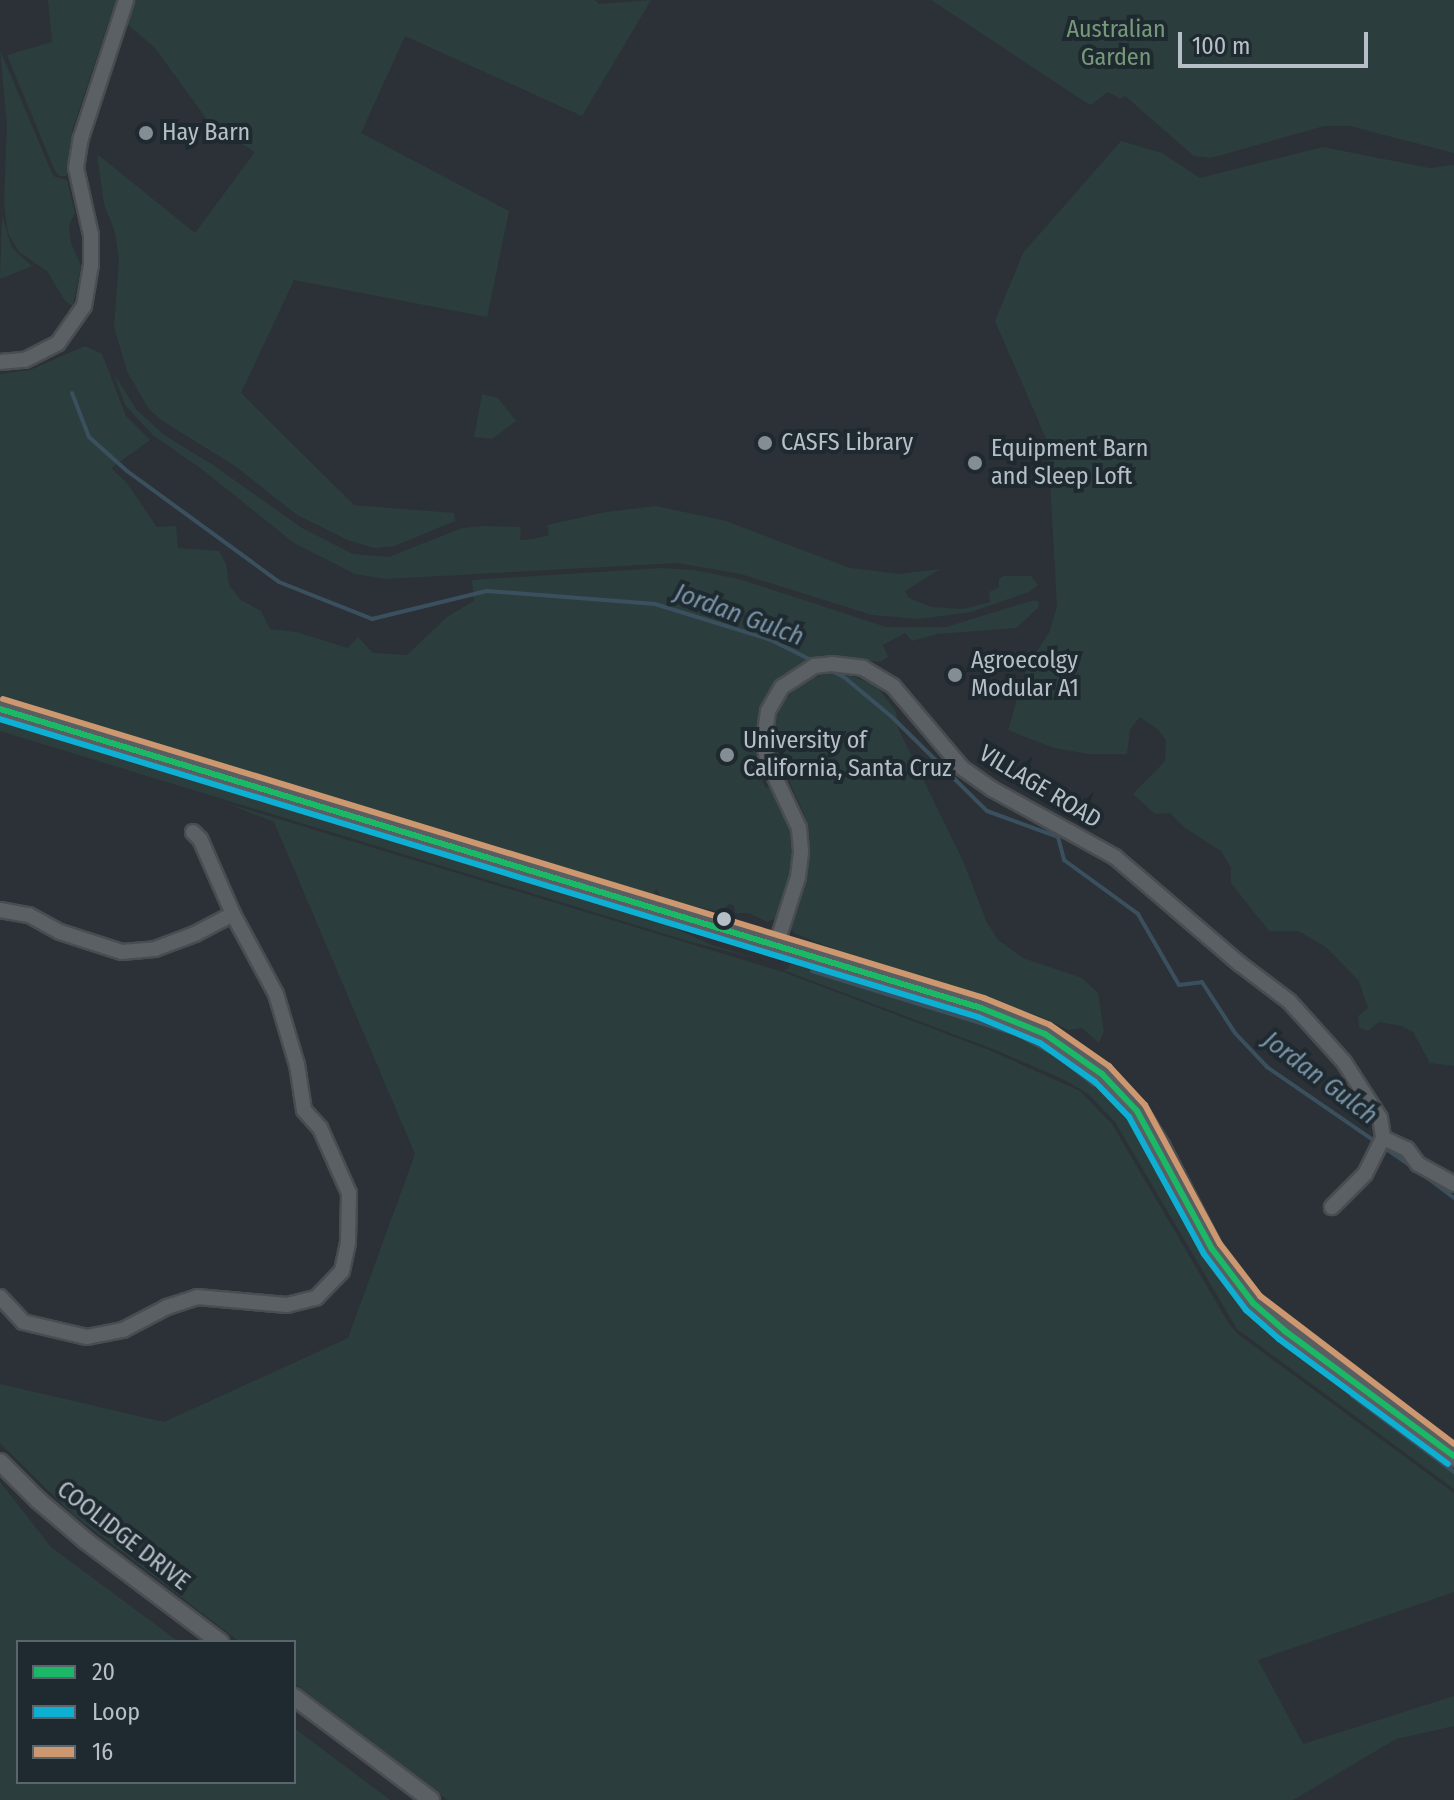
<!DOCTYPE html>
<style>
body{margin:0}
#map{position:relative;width:1454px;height:1800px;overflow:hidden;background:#2b3136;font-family:"Fira Sans Condensed",sans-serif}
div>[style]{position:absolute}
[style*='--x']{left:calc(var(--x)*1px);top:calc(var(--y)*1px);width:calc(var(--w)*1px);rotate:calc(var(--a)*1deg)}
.green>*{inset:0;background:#2b3e3d}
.stream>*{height:4px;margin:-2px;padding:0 2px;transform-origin:2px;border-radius:2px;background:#3b505e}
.roads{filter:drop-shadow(2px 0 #494d51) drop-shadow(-2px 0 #494d51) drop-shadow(0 2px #494d51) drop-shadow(0 -2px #494d51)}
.minor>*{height:14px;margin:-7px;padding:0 7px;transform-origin:7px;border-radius:7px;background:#5b6064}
.tertiary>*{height:16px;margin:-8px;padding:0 8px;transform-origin:8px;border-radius:8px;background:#5b6064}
.secondary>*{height:20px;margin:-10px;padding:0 10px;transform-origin:10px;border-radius:10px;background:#595e63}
.bus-1>*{height:6px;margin:-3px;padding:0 3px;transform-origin:3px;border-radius:3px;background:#1ab867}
.bus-2>*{height:6px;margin:-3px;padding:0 3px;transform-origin:3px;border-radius:3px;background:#0dafd3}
.bus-3>*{height:6px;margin:-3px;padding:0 3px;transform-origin:3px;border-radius:3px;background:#cd976f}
.dots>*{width:22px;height:22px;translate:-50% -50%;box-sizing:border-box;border:4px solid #1f2930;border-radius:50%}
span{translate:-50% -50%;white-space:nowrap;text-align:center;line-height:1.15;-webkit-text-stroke:8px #1f2930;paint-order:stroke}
.park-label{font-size:24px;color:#769a79}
.poi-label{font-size:24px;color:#b6bfc7}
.left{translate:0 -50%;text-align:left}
.street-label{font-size:24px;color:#b6bfc7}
.water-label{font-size:26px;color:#7994a7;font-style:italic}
.legend{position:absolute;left:16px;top:1640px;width:280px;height:144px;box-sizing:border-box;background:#1f2930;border:2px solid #5b656c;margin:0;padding:10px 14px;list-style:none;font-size:24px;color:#b6bfc7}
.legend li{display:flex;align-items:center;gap:16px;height:40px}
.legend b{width:40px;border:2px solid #5b656c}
.scale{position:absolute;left:1178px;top:32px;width:190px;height:36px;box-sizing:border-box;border:4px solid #b6bfc7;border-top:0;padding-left:10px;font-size:24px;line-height:28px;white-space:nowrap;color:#b6bfc7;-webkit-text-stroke:6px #1f2930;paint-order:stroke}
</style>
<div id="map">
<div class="green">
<div style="clip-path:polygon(48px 0,595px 0,599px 4px,651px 0,582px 116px,405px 36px,361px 133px,509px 211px,487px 317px,294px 280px,241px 393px,354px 505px,454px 513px,455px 521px,394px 546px,374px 548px,348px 540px,297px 515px,235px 466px,161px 420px,148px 408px,127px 371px,114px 327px,119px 260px,115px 232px,104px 204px,97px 154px,195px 233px,255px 152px,211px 125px,155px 48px,112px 11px,72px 131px,67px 176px,60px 176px,55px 171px,7px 55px,52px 42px)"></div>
<div style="clip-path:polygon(931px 0,1454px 0,1454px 153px,1350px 126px,1324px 126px,1211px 158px,1194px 156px,1125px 96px,1120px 99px,1108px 92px,1090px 105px)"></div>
<div style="clip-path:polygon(0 50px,51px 171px,55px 177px,67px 180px,75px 213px,69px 225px,71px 243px,81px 266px,73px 306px,65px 301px,47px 271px,19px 252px,8px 233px,4px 204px,7px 124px)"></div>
<div style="clip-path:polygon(1121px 141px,1162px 153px,1200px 178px,1323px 147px,1429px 168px,1454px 165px,1454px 1066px,1430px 1063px,1413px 1032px,1402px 1026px,1379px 1022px,1368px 1031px,1359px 1028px,1358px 1016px,1368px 1008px,1359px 981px,1326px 947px,1298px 931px,1269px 931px,1231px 883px,1231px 868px,1221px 851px,1185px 828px,1170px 813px,1155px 814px,1133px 794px,1165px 761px,1166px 741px,1159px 730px,1140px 717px,1130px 729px,1127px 754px,1089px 754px,1054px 748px,1008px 730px,1027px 666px,1049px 633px,1057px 607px,1048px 443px,995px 321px,1023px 253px)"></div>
<div style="clip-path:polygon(2px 215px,12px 248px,32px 266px,0 279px)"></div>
<div style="clip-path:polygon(85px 346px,102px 354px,126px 416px,150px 440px,111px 468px,126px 482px,157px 527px,176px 526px,178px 548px,219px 551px,226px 564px,229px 585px,241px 600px,261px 611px,270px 629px,296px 632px,348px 648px,358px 637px,373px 653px,407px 655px,447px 617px,474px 601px,472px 580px,662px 568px,693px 570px,739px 579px,886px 627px,946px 627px,1034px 600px,1039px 602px,1038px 608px,1016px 628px,937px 634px,912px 641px,905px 633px,883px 645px,888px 657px,880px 662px,835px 657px,815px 659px,793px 669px,774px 687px,760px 715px,757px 737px,768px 776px,762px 781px,766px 788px,773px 785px,789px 819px,792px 837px,792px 871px,777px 918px,767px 922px,749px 913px,735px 913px,734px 906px,729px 904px,722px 912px,662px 900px,657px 889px,654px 891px,655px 898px,640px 894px,602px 880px,0 699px,0 374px,30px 370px)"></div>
<div style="clip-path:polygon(114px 374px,136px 409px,164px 435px,213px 465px,302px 528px,353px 554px,389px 557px,462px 528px,483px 526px,521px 527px,520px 540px,533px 539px,549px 535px,547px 525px,606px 512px,656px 506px,726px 521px,850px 568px,899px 574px,940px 569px,905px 591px,909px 598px,931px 607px,963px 609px,990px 602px,989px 592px,999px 587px,999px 579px,1003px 576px,1031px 576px,1038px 585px,1029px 592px,971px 612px,919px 619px,872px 615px,741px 574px,677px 563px,385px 579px,355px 574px,294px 543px,203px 470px,154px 436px,125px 405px)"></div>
<div style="clip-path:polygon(482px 394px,498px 398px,516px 421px,492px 439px,474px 437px)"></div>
<div style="clip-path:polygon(841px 672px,876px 685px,896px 712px,898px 728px,963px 861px,987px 923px,998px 940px,1023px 958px,1082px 978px,1098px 993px,1104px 1031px,1099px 1043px,1082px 1028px,1069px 1030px,1039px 1016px,878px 966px,796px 934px,790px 928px,808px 871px,809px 844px,804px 814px,775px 750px,775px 720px,786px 698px,802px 683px,826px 673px)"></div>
<div style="clip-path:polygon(0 719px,648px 917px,644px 921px,654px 919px,712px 945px,766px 961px,688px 941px,0 731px)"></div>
<div style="clip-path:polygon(226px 803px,786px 973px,989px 1050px,1080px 1091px,1112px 1124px,1229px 1324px,1239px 1335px,1454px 1493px,1454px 1592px,1258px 1660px,1303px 1744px,1454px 1696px,1454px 1726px,1396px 1739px,1293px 1800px,448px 1800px,294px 1683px,294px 1642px,240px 1642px,72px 1514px,0 1443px,0 1384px,164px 1422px,348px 1338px,415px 1154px,274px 822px)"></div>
<div style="clip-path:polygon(790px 964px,810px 966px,991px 1022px,1054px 1050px,1086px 1073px,1131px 1121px,1157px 1162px,1192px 1234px,1229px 1290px,1276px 1337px,1454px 1468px,1454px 1489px,1237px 1329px,1115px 1122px,1088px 1094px,1065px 1080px,998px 1051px,783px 970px,788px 969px)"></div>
<div style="clip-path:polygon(0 1482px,51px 1547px,179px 1642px,18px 1642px,18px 1782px,294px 1782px,294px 1728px,390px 1800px,0 1800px)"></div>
</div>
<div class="stream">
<div style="--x:72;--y:393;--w:47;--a:68.9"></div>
<div style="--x:89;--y:437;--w:51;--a:41.8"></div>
<div style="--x:127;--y:471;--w:188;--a:36.1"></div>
<div style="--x:279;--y:582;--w:100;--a:21.7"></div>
<div style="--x:372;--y:619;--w:118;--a:-13.7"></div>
<div style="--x:487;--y:591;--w:169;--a:4.4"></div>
<div style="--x:655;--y:604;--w:121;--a:17.2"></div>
<div style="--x:771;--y:640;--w:47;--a:26.6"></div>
<div style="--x:828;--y:669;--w:18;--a:27"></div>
<div style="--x:844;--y:677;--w:64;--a:39.9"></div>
<div style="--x:893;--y:718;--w:132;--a:44.7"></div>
<div style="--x:987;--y:811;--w:76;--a:20.1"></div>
<div style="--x:1058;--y:837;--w:24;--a:75"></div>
<div style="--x:1064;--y:860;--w:92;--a:36.1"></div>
<div style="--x:1138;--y:914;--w:82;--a:60"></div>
<div style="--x:1179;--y:985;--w:23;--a:-7"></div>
<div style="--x:1202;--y:982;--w:61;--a:57.1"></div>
<div style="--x:1235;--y:1033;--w:47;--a:46.7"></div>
<div style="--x:1267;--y:1067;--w:178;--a:34.5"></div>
<div style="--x:812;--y:971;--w:214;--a:17.2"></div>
<div style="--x:1016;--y:1034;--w:45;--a:27.7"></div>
<div style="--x:1056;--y:1055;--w:48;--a:38.3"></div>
<div style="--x:1421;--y:1173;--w:41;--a:37.1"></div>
<div style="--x:1352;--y:1396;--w:127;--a:36.7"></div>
</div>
<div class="roads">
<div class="minor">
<div style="--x:0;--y:362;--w:25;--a:-5"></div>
<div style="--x:25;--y:360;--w:37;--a:-27"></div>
<div style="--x:58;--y:343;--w:45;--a:-54.9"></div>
<div style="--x:84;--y:306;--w:42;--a:-80.3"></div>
<div style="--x:91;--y:265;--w:30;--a:-90"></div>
<div style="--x:91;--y:235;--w:69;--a:-102.6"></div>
<div style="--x:76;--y:168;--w:30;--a:-81"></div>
<div style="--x:81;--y:138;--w:145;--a:-71.9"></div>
<div style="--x:0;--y:910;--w:29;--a:10"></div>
<div style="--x:29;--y:915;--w:35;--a:29"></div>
<div style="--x:60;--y:932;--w:65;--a:17.9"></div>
<div style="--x:122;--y:952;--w:33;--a:-5"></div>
<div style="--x:155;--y:949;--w:43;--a:-20.6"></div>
<div style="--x:195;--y:934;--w:43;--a:-27.8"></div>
<div style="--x:776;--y:946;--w:72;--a:-72.3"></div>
<div style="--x:798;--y:877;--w:26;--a:-83"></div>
<div style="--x:801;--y:851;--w:23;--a:-95"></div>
<div style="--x:799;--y:828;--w:75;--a:-115.2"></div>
<div style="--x:767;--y:760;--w:20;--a:-99"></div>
<div style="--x:764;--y:740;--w:29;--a:-82"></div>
<div style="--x:768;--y:711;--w:28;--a:-60"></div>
<div style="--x:782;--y:687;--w:38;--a:-33"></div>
<div style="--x:814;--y:666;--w:18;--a:-6"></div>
<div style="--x:832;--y:664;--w:31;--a:7"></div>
<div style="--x:863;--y:668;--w:35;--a:31"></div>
<div style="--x:893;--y:686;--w:107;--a:49.9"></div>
<div style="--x:962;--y:768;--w:37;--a:35"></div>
<div style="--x:992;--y:789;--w:141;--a:28.9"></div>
<div style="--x:1115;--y:857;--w:165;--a:40.6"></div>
<div style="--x:1240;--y:964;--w:61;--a:37.1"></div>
<div style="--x:1289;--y:1001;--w:82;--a:48"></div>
<div style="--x:1344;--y:1062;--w:67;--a:57.3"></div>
<div style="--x:1380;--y:1118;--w:20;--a:81"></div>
<div style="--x:1383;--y:1138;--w:40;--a:116.6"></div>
<div style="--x:1365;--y:1174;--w:47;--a:135"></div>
<div style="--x:1383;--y:1138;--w:26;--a:25"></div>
<div style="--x:1407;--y:1149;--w:19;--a:54"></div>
<div style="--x:1418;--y:1164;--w:41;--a:29.1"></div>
<div style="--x:0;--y:1297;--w:34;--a:47"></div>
<div style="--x:23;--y:1322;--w:66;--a:13.2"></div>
<div style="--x:87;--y:1337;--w:37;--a:-11"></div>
<div style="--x:123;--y:1330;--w:50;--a:-27.6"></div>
<div style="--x:167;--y:1307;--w:32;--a:-18"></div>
<div style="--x:197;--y:1297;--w:90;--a:5.1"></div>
<div style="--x:287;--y:1305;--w:30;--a:-14"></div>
<div style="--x:316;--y:1298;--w:37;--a:-46"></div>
<div style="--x:342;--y:1271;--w:30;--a:-78"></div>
<div style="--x:348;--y:1242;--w:49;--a:-88.8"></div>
<div style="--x:349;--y:1193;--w:71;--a:-114"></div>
<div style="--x:320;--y:1128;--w:24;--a:-132"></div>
<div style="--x:304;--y:1110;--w:46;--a:-98.8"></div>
<div style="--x:297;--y:1065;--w:74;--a:-106.5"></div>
<div style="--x:276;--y:994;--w:91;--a:-118.3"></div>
<div style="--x:233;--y:914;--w:82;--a:-113.7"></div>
<div style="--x:200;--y:839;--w:10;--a:-135"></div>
</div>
<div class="tertiary">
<div style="--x:0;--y:1462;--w:54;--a:45"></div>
<div style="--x:38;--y:1500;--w:63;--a:40.5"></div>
<div style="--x:86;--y:1541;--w:168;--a:37"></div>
<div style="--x:294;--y:1697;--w:171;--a:36.9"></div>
</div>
<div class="secondary">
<div style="--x:0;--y:709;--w:1026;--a:16.95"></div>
<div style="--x:981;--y:1008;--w:69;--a:22.1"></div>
<div style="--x:1045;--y:1034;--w:70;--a:35.1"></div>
<div style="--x:1102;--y:1074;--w:51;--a:46.6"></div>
<div style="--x:1137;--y:1111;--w:44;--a:58.1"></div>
<div style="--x:1160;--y:1148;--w:114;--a:62.8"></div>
<div style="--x:1212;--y:1249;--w:68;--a:52.8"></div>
<div style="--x:1253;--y:1303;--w:43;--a:41.2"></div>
<div style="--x:1285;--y:1331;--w:210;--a:36.5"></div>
</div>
</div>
<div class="bus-1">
<div style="--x:0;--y:709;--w:1026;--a:16.95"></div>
<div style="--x:981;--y:1008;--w:69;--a:22.1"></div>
<div style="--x:1045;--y:1034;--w:70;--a:35.1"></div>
<div style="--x:1102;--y:1074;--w:51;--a:46.6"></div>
<div style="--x:1137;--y:1111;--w:157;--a:61.5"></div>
<div style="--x:1212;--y:1249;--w:68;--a:52.8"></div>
<div style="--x:1253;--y:1303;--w:43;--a:41.2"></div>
<div style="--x:1285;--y:1331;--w:210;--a:36.5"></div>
</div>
<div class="bus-2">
<div style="--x:0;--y:719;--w:1022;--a:16.95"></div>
<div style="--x:978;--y:1017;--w:67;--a:22.8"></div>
<div style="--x:1040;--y:1043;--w:67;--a:35.3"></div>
<div style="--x:1095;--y:1082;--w:49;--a:45.8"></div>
<div style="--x:1129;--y:1117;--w:156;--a:61.3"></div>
<div style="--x:1204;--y:1254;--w:70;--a:53.1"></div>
<div style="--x:1246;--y:1310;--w:44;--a:41.3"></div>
<div style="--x:1279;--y:1339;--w:210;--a:36.5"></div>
</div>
<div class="bus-3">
<div style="--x:3;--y:699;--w:1026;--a:16.95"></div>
<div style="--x:984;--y:998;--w:71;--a:22.2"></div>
<div style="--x:1050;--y:1025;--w:72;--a:34.8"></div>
<div style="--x:1109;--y:1066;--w:53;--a:47.3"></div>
<div style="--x:1145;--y:1105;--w:158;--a:61.7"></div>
<div style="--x:1220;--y:1244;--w:66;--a:52.4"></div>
<div style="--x:1260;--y:1296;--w:244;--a:37.3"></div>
</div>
<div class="dots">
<div style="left:146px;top:133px;background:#858d94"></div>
<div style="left:765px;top:443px;background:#858d94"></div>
<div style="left:975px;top:463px;background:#858d94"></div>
<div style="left:955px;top:675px;background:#858d94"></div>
<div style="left:727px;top:755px;background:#858d94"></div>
<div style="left:724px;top:919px;background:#b6bfc7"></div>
</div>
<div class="park-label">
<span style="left:1116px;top:44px">Australian<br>Garden</span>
</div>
<div class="poi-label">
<span class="left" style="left:162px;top:133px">Hay Barn</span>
<span class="left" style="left:781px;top:443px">CASFS Library</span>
<span class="left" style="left:991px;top:463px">Equipment Barn<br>and Sleep Loft</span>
<span class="left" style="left:971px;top:675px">Agroecolgy<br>Modular A1</span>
<span class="left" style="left:743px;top:755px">University of<br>California, Santa Cruz</span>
</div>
<div class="street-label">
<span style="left:1040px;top:787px;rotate:31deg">VILLAGE ROAD</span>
<span style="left:123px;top:1536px;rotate:38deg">COOLIDGE DRIVE</span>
</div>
<div class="water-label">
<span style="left:739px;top:615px;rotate:20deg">Jordan Gulch</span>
<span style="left:1320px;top:1078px;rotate:37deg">Jordan Gulch</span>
</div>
<ul class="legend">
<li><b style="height:10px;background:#1ab867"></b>20</li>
<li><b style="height:10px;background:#0dafd3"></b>Loop</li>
<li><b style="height:10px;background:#cd976f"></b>16</li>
</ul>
<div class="scale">100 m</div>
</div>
